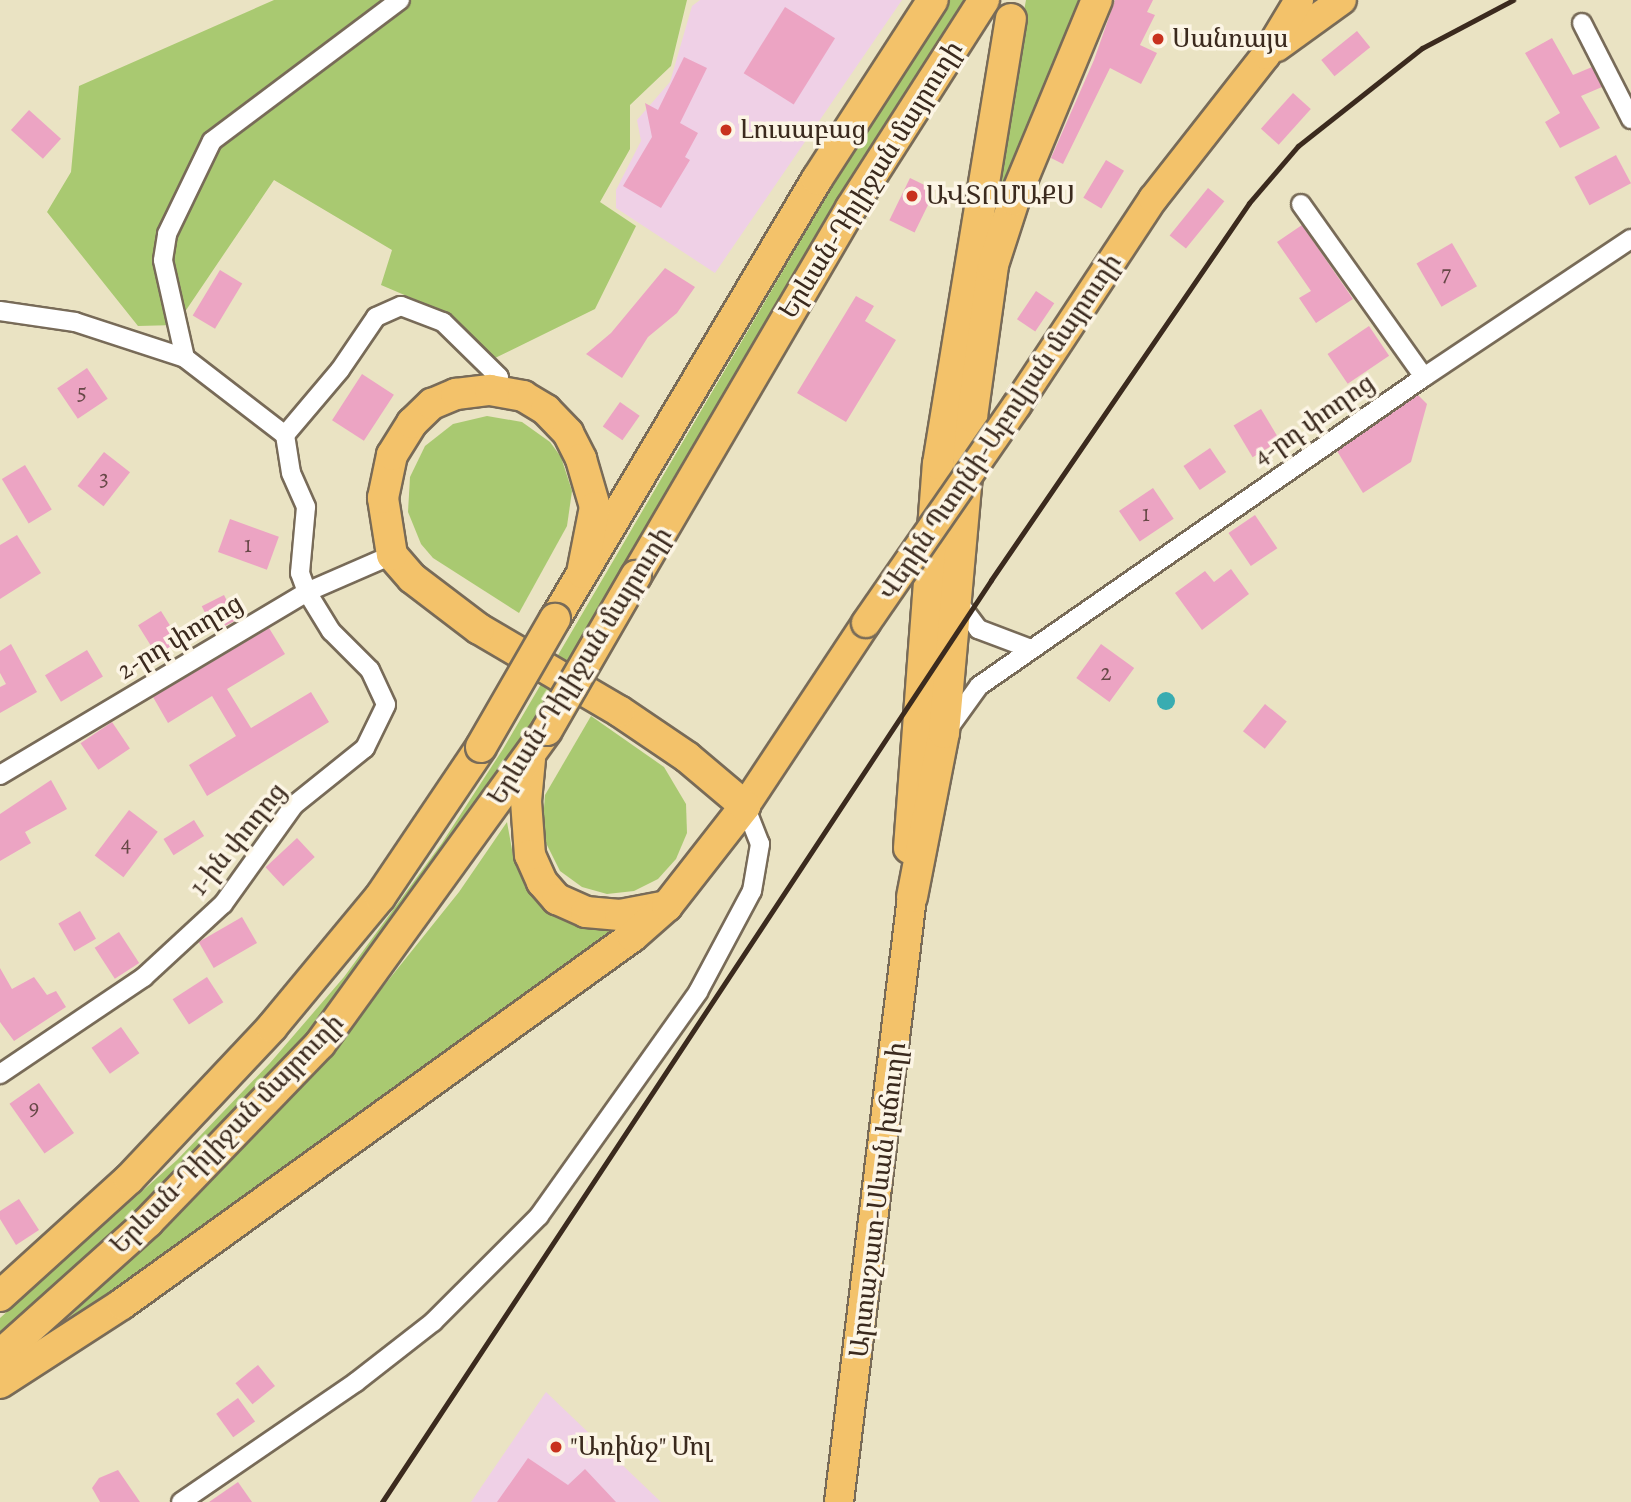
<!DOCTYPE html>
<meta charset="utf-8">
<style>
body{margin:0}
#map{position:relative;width:1631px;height:1502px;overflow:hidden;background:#eae3c3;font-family:Alegreya,"Noto Serif Armenian",serif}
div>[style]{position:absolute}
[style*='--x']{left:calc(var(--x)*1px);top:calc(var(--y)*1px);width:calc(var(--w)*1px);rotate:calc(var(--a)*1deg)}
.built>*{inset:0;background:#efd0e6}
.green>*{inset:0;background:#a9c971}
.water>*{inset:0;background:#39acb1}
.round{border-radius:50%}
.building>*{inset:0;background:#eca4c3;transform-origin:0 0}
.roads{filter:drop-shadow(2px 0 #786b58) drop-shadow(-2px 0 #786b58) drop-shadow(0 2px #786b58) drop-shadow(0 -2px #786b58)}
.minor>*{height:18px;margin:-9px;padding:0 9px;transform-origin:9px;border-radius:9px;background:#fff}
.primary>*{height:28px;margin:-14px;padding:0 14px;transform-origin:14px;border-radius:14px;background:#f3c26a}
.trunk>*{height:30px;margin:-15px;padding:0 15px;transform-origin:15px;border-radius:15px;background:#f3c26a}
.rail>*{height:5px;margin:-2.5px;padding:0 2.5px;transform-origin:2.5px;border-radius:2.5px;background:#3b2a1e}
.bridges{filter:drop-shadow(2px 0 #786b58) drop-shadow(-2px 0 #786b58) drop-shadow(0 2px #786b58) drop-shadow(0 -2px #786b58)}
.primary-bridge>*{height:28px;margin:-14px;padding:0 14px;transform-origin:14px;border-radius:14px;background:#f3c26a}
.trunk-bridge>*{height:30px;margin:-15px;padding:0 15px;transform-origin:15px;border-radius:15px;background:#f3c26a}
.dots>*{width:19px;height:19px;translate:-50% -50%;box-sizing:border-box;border:4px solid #fcf5e5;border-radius:50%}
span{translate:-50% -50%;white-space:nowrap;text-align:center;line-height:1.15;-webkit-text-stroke:7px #fcf5e5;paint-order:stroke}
.number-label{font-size:23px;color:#674847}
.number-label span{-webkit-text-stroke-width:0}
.poi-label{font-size:26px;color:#3b2a1e}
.left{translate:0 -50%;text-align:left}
.street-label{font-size:26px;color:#3b2a1e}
</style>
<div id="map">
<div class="built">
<div style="clip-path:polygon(700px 0,902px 0,715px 273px,616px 208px,616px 190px,641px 141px,637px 120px,670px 82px,692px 6px)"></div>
<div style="clip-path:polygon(546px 1392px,661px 1502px,471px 1502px)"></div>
</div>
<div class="green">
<div style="clip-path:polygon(274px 0,687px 0,671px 66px,630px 105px,630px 149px,600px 202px,636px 226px,595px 309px,493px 359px,449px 314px,381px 285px,392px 250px,274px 180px,176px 325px,138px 326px,47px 212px,71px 172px,79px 86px)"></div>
<div style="clip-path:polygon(947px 0,967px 0,814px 248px,515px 760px,352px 989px,82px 1271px,0 1335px,0 1318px,177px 1160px,270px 1063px,344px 977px,442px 843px,503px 749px,886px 95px)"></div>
<div style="clip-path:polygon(1026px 0,1090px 0,986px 239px,997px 159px)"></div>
<div style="clip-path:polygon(487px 416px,522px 422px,550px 442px,561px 457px,572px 491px,567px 526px,519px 613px,433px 558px,421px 544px,408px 512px,410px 477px,425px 446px,453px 424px)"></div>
<div style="clip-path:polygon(591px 716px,664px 767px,686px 804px,687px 833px,676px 859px,658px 879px,634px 891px,607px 894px,582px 887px,560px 871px,542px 835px,545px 795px)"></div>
<div style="clip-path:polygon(507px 822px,513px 855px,528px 884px,623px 923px,52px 1335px,334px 1048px,459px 892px)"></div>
</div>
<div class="water">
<div class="round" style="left:1157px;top:692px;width:18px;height:18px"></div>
</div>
<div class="building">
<div style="clip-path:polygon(1115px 0,1153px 0,1147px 12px,1155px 15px,1140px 45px,1157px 53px,1141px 84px,1110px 68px,1063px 164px,1051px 158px,1094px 60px)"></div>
<div style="left:785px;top:7px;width:59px;height:78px;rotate:32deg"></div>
<div style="left:1357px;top:31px;width:21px;height:46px;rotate:51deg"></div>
<div style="clip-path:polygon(1552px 38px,1573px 75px,1592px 67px,1602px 87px,1581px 96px,1600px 128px,1560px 148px,1545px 122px,1560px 113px,1525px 53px)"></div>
<div style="clip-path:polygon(684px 57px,707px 68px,680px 123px,698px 133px,685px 157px,690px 160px,661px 208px,623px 186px,652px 137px,645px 103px,658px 110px)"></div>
<div style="left:1293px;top:93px;width:24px;height:48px;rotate:42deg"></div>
<div style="left:29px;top:110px;width:43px;height:27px;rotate:42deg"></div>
<div style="left:1616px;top:155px;width:32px;height:47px;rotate:62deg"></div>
<div style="left:1106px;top:160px;width:21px;height:44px;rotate:31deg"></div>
<div style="left:910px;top:178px;width:28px;height:47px;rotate:26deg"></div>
<div style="left:1208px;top:188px;width:21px;height:61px;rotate:39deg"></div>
<div style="clip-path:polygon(1302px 225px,1353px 299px,1316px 323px,1299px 298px,1311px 291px,1277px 242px)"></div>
<div style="left:1452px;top:243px;width:50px;height:41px;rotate:60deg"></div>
<div style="clip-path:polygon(665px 268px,695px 287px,677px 313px,648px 337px,622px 378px,586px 354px,611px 333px)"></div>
<div style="left:220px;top:270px;width:26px;height:53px;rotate:31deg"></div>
<div style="left:1036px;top:291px;width:22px;height:34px;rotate:34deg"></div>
<div style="clip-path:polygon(856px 296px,874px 306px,865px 321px,896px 340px,846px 422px,797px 393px)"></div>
<div style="left:1369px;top:326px;width:36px;height:50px;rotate:56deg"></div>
<div style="left:87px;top:368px;width:37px;height:36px;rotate:56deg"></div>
<div style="left:362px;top:374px;width:38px;height:55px;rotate:33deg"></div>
<div style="clip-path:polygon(1418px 395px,1427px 404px,1411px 462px,1363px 493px,1337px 451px)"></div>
<div style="left:620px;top:402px;width:24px;height:30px;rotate:35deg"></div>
<div style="left:1261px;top:409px;width:37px;height:32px;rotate:59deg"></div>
<div style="left:1210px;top:448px;width:29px;height:32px;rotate:56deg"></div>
<div style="left:104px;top:452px;width:33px;height:43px;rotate:38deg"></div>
<div style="left:25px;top:465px;width:52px;height:27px;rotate:59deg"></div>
<div style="left:1153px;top:488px;width:37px;height:41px;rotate:56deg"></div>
<div style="left:1255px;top:515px;width:40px;height:32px;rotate:56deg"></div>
<div style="left:230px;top:519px;width:52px;height:35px;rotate:20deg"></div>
<div style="clip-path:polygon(17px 535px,41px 573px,0 599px,0 545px)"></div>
<div style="clip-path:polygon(1231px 569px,1249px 594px,1202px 630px,1175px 593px,1205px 571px,1214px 582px)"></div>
<div style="left:224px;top:595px;width:28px;height:25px;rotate:63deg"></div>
<div style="left:161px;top:611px;width:36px;height:27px;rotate:58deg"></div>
<div style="clip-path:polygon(269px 628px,285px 654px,227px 689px,251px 728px,311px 692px,329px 722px,207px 796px,189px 765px,236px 736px,212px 696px,168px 723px,153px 697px)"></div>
<div style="clip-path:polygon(11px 644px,37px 692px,0 713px,0 687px,6px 684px,0 673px,0 651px)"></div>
<div style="left:1101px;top:644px;width:41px;height:42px;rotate:36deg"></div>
<div style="left:87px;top:650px;width:31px;height:49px;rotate:59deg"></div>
<div style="left:1265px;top:704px;width:28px;height:35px;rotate:39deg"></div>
<div style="left:112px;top:722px;width:32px;height:38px;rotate:56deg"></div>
<div style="clip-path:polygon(51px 780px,67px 809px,25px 832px,31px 843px,0 861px,0 814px)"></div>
<div style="left:129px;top:810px;width:36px;height:57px;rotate:37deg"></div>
<div style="left:194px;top:820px;width:19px;height:36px;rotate:58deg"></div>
<div style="left:297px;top:838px;width:26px;height:43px;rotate:47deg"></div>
<div style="left:80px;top:911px;width:32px;height:25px;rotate:60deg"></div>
<div style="left:242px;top:917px;width:30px;height:50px;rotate:60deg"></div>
<div style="left:119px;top:932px;width:37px;height:29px;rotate:57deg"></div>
<div style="clip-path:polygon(0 968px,12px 989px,34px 977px,47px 995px,56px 991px,66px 1007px,14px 1041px,0 1022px)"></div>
<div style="left:207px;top:977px;width:30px;height:41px;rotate:57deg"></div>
<div style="left:121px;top:1027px;width:32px;height:36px;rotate:55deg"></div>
<div style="left:39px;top:1083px;width:61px;height:36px;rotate:55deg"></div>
<div style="clip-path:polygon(19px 1199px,39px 1230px,16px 1245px,0 1219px,0 1211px)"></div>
<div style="left:258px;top:1365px;width:27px;height:29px;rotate:51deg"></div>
<div style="left:238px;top:1398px;width:29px;height:27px;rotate:54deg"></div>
<div style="clip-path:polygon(528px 1458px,568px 1485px,585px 1469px,616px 1502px,497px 1502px)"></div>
<div style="clip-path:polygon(118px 1470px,140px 1502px,100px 1502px,92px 1488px,99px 1478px)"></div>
<div style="clip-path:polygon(238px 1482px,252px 1502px,209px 1502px)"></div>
</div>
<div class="roads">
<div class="minor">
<div style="--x:1582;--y:23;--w:108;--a:63"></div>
<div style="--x:1301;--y:204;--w:212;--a:54.6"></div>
<div style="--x:0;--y:311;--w:76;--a:8.3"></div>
<div style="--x:75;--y:322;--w:116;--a:18.1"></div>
<div style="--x:185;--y:358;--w:126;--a:37.6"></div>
<div style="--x:285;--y:435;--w:38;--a:81"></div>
<div style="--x:291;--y:473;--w:37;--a:66"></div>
<div style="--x:306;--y:507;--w:66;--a:95.2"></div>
<div style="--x:300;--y:573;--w:20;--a:70"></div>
<div style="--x:307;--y:592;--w:46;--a:58.4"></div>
<div style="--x:331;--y:631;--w:55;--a:45"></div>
<div style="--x:370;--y:670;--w:38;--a:65"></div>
<div style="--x:386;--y:705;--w:48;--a:116"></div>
<div style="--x:365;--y:748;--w:91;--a:141.2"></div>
<div style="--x:294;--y:805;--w:122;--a:125.6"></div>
<div style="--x:223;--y:904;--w:108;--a:137.3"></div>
<div style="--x:144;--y:977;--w:174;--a:146"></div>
<div style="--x:185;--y:358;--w:100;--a:-102.7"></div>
<div style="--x:163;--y:260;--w:26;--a:-81"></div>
<div style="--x:167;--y:234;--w:103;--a:-64.2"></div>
<div style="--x:212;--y:141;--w:235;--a:-36.9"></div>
<div style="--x:285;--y:435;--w:85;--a:-49.8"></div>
<div style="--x:340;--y:370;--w:64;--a:-55.8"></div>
<div style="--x:376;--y:317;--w:27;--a:-24"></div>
<div style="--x:401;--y:306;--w:45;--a:20.9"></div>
<div style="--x:443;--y:322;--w:78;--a:44.5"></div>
<div style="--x:499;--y:377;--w:16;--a:125"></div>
<div style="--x:958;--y:602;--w:34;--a:53"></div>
<div style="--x:978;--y:629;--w:57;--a:20.7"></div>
<div style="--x:948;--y:729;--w:53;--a:-54.2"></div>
<div style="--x:979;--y:686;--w:542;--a:-34.78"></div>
<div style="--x:1424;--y:377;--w:249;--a:-33.7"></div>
<div style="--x:0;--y:775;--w:357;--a:-30.8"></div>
<div style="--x:307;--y:592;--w:93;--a:-23.5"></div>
<div style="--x:181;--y:1502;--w:212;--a:-34.4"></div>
<div style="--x:356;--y:1382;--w:98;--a:-37.9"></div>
<div style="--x:433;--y:1322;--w:150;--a:-45"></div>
<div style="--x:539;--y:1216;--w:275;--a:-54.6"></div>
<div style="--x:698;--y:992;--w:115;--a:-61.9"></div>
<div style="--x:752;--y:891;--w:48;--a:-80.3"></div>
<div style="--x:760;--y:844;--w:41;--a:-111.5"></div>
</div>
<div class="primary">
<div style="--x:1277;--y:47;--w:80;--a:-35.9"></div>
<div style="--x:1017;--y:405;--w:247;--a:-56.6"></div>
<div style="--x:1153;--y:199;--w:183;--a:-51.9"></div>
<div style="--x:1266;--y:55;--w:64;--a:-59"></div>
<div style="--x:745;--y:806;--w:219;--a:-56.5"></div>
<div style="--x:839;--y:1502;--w:609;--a:-83.12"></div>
</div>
<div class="trunk">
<div style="--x:636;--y:576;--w:426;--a:-59.7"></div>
<div style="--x:851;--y:208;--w:247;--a:-57.4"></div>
<div style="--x:555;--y:619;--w:512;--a:-59.23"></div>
<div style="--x:817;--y:179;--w:213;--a:-57.1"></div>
<div style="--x:530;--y:759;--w:42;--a:95.4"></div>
<div style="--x:526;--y:801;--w:54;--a:85.8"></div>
<div style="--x:530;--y:855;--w:30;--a:66"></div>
<div style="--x:542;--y:882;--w:23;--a:49"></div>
<div style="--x:557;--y:899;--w:32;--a:24"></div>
<div style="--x:586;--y:912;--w:34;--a:5"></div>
<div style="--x:620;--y:915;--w:48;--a:-10.8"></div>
<div style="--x:909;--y:848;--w:385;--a:-85.7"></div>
<div style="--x:938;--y:464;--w:451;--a:-80.7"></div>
<div style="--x:912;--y:897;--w:167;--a:-79"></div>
<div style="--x:944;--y:733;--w:317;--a:-84.9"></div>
<div style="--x:972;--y:417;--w:153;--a:-82.1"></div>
<div style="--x:993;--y:265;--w:68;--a:-72.1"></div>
<div style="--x:1014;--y:200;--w:217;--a:-67.5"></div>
<div style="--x:0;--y:1296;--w:174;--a:-42.2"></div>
<div style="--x:129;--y:1179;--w:209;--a:-46.7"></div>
<div style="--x:272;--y:1027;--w:169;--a:-50.3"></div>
<div style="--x:380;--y:897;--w:181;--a:-56"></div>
<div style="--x:0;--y:1355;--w:199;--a:-41.9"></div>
<div style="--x:148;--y:1222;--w:248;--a:-46"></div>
<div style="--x:320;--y:1044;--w:387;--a:-54.1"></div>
<div style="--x:0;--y:1383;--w:145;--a:-32.9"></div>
<div style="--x:122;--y:1304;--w:630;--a:-35.76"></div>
<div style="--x:633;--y:936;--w:45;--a:-41.4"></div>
<div style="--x:667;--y:906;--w:127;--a:-52"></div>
<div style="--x:745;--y:806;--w:76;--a:-139.8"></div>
<div style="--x:687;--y:757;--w:82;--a:-145.9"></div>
<div style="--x:619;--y:711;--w:162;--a:-149.6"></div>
<div style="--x:479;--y:629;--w:84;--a:-142.7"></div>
<div style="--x:412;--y:578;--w:30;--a:-131"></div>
<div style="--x:392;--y:555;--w:58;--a:-99"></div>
<div style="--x:383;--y:498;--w:44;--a:-78.2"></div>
<div style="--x:392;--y:455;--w:38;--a:-58"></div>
<div style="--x:412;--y:423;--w:28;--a:-44"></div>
<div style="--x:432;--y:404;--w:26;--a:-23"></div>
<div style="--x:456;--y:394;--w:34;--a:-7"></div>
<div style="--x:490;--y:390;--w:34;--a:10"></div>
<div style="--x:523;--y:396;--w:27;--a:31"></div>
<div style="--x:546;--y:410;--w:32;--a:46"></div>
<div style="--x:568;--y:433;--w:29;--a:63"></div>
<div style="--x:581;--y:459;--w:50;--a:73.7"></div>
<div style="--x:595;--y:507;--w:67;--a:101.1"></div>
</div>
</div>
<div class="rail">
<div style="--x:382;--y:1502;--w:1105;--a:-56.55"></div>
<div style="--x:991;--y:580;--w:457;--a:-55.6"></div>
<div style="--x:1249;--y:203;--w:75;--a:-49.3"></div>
<div style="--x:1298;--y:146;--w:158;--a:-38.3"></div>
<div style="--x:1422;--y:48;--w:103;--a:-27.8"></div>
</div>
<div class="bridges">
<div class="primary-bridge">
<div style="--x:866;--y:623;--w:265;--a:-55.3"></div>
</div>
<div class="trunk-bridge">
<div style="--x:547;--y:730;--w:178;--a:-60"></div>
<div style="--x:481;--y:747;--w:148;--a:-60"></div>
</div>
</div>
<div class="dots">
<div style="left:1158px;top:39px;background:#c8321e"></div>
<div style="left:726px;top:130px;background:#c8321e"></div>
<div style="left:912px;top:196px;background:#c8321e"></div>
<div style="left:556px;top:1447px;background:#c8321e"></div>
</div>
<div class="number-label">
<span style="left:1446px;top:274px">7</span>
<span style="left:82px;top:393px">5</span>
<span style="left:104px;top:479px">3</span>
<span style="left:1146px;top:514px">1</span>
<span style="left:248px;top:545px">1</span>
<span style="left:1106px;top:673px">2</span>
<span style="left:126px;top:844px">4</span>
<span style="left:34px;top:1108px">9</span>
</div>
<div class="poi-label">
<span class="left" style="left:1172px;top:39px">Սանռայս</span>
<span class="left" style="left:740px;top:130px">Լուսաբաց</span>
<span class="left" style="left:926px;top:196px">ԱՎՏՈՄԱՔՍ</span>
<span class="left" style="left:570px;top:1447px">"Առինջ" Մոլ</span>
</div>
<div class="street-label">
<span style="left:871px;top:180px;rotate:-58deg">Երևան-Դիլիջան մայրուղի</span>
<span style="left:1314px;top:420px;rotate:-35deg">4-րդ փողոց</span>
<span style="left:1000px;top:427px;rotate:-56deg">Վերին Պտղնի-Աբովյան մայրուղի</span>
<span style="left:180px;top:637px;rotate:-31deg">2-րդ փողոց</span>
<span style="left:580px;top:666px;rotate:-58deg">Երևան-Դիլիջան մայրուղի</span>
<span style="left:238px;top:839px;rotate:-51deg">1-ին փողոց</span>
<span style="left:227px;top:1134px;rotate:-46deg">Երևան-Դիլիջան մայրուղի</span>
<span style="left:878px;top:1200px;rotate:-83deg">Արտաշատ-Սևան խճուղի</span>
</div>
</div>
